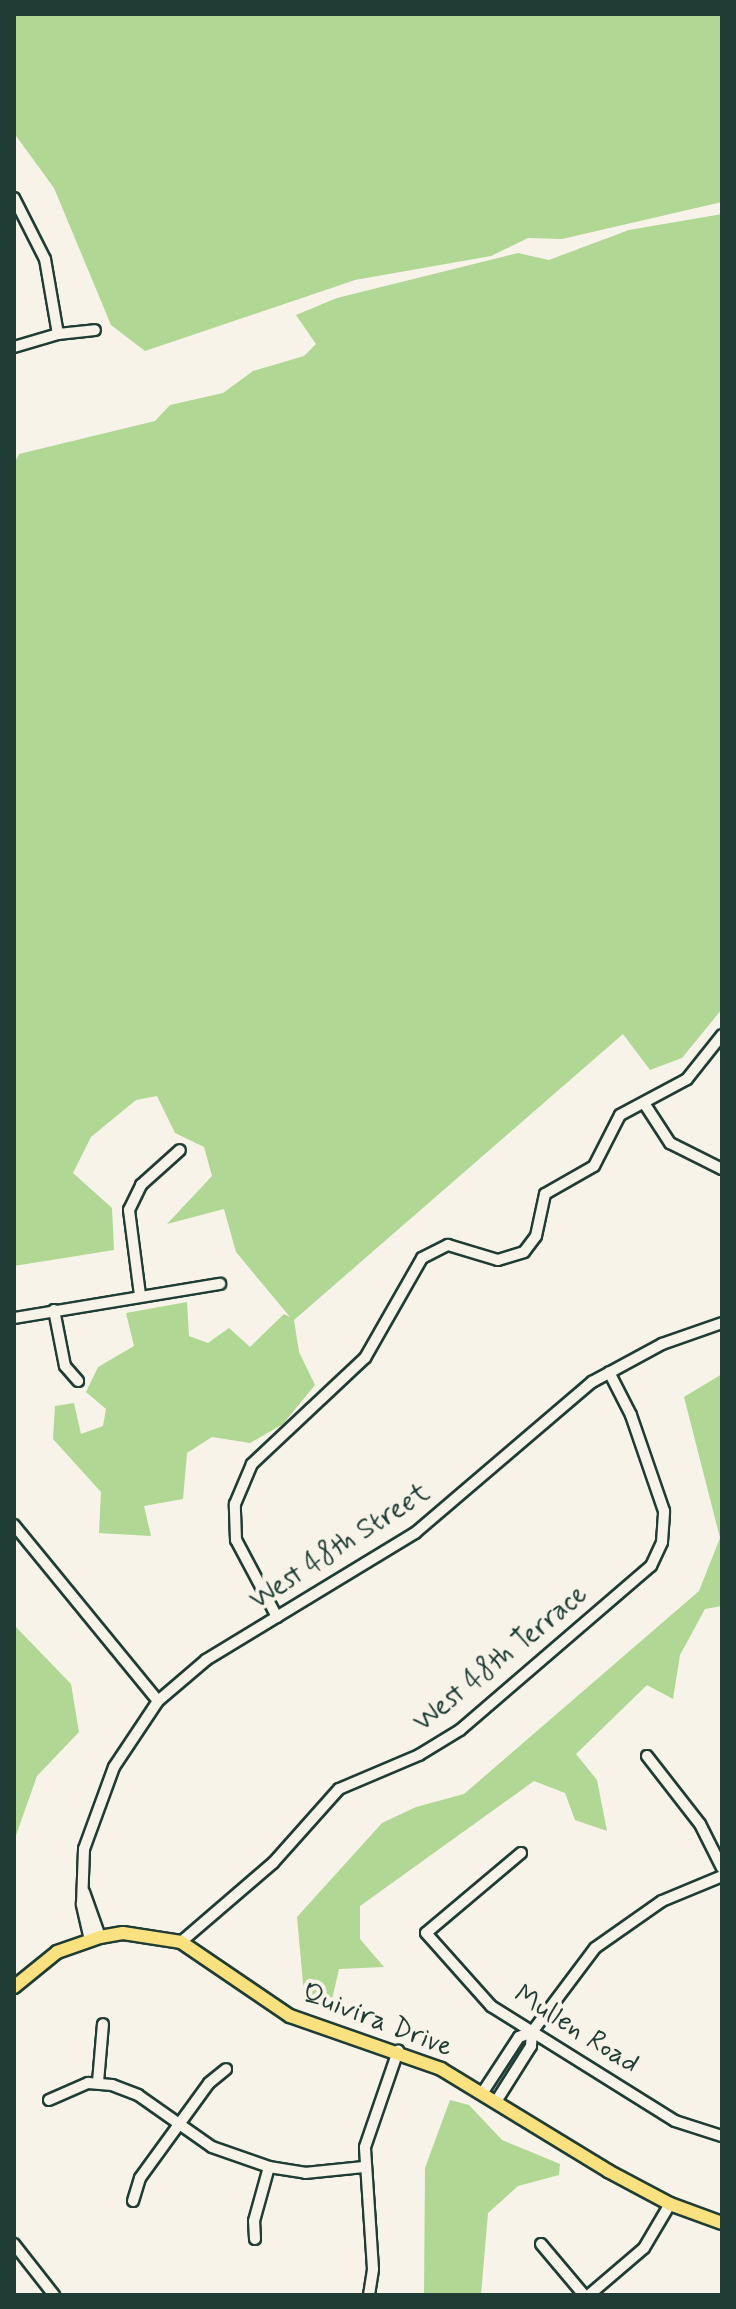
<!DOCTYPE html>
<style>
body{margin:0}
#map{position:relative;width:736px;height:2309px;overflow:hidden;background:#f7f3e8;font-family:Mynerve,sans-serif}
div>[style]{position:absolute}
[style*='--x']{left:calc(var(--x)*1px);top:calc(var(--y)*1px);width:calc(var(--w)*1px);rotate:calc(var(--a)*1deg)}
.green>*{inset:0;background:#b0d793}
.roads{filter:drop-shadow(2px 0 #1f3d34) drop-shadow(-2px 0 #1f3d34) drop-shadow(0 2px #1f3d34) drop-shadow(0 -2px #1f3d34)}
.minor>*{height:10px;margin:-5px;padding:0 5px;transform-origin:5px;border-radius:5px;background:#f7f3e8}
.major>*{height:12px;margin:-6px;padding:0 6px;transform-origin:6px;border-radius:6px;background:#fae180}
span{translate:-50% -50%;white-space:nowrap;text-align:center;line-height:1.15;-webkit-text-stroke:8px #f7f3e8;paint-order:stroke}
.street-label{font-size:28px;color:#1f3d34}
.frame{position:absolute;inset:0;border:16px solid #1f3d34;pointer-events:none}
</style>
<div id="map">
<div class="green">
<div style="clip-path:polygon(14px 14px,722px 14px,722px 202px,562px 239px,528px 238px,491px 256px,355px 280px,145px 351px,111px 325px,54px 188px,14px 133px)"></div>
<div style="clip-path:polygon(722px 214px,722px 1009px,682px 1058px,650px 1070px,623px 1034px,294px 1320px,299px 1352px,315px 1385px,283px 1424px,250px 1443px,212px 1437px,187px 1453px,183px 1499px,144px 1506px,151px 1536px,99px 1533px,101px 1492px,53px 1439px,55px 1406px,74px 1403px,81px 1434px,103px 1426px,106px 1409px,86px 1392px,98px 1367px,134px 1346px,126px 1313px,187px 1302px,189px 1336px,208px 1343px,229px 1328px,250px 1347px,284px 1314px,290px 1317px,236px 1252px,224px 1209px,167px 1224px,212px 1176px,204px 1147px,175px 1133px,157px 1096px,136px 1100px,91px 1137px,73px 1173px,112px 1208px,114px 1250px,14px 1266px,14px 464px,19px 454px,155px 421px,170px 405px,223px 393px,253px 371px,304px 356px,316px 344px,296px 315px,337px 298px,518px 253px,549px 260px,629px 230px)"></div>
<div style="clip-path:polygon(722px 1374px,722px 1606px,705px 1609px,680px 1655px,673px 1699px,647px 1685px,576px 1754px,597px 1780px,607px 1831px,575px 1820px,565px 1793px,534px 1781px,360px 1906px,360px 1939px,384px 1967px,339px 1969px,330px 2008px,304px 1994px,297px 1917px,382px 1823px,416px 1807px,464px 1794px,699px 1591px,720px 1538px,684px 1397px)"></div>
<div style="clip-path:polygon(14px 1625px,71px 1684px,79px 1732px,37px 1776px,14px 1841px)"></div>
<div style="clip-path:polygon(450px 2100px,469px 2105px,502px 2140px,560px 2164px,559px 2175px,518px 2186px,488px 2213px,481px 2295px,424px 2295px,425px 2168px)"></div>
</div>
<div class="roads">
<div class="minor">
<div style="--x:14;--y:198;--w:68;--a:63.1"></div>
<div style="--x:45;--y:259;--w:76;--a:80.2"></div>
<div style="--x:14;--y:347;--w:46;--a:-16.5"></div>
<div style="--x:58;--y:334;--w:37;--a:-6"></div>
<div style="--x:644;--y:1103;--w:48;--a:57"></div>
<div style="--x:670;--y:1143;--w:58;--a:26.6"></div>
<div style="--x:140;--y:1295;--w:86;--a:-97.4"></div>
<div style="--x:129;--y:1210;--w:28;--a:-64"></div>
<div style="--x:141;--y:1185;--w:52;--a:-41.9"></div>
<div style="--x:54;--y:1310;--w:57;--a:78.9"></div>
<div style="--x:65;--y:1366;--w:20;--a:49"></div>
<div style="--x:14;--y:1318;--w:209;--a:-9.4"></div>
<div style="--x:14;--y:1525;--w:227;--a:50.7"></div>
<div style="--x:277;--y:1617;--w:87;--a:-118"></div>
<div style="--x:236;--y:1540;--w:36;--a:-92"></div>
<div style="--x:235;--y:1504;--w:43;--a:-67"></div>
<div style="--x:252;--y:1464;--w:155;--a:-43.2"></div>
<div style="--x:365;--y:1358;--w:115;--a:-60.3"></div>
<div style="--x:422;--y:1258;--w:29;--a:-27"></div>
<div style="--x:448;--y:1245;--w:52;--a:16.7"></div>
<div style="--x:498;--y:1260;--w:27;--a:-17"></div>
<div style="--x:524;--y:1252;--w:20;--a:-53"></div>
<div style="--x:536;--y:1236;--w:43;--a:-77.9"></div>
<div style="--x:545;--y:1194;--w:56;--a:-29.7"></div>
<div style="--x:594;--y:1166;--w:57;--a:-63"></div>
<div style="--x:620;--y:1115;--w:76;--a:-28.2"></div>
<div style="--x:687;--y:1079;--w:56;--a:-51.5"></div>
<div style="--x:647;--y:1756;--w:86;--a:52.1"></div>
<div style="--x:700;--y:1824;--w:49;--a:63.4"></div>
<div style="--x:521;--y:1853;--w:124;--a:139.9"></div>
<div style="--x:426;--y:1933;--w:98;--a:48.3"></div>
<div style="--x:491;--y:2006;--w:217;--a:32"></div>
<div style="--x:675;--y:2121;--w:49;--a:17.7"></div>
<div style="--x:84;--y:1892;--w:48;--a:70.4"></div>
<div style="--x:90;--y:1940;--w:37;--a:-103"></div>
<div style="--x:82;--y:1904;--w:55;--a:-87.9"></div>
<div style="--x:84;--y:1849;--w:87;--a:-69.9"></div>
<div style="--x:114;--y:1767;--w:79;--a:-56.3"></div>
<div style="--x:158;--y:1701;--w:63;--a:-40.5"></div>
<div style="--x:206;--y:1660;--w:245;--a:-31.3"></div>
<div style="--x:415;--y:1533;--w:233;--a:-40.5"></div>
<div style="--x:592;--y:1382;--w:80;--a:-28.5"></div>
<div style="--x:662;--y:1344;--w:64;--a:-19.3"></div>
<div style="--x:181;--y:1942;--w:121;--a:-40.7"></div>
<div style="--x:273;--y:1863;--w:99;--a:-48.3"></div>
<div style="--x:339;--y:1789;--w:87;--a:-23"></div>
<div style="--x:419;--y:1755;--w:48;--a:-31.4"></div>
<div style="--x:460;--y:1730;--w:252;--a:-40.7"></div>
<div style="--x:651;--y:1566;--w:26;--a:-65"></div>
<div style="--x:662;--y:1542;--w:31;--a:-86"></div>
<div style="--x:664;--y:1511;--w:102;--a:-109"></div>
<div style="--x:631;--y:1415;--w:48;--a:-117.1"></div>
<div style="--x:98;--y:2082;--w:58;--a:-85.1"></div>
<div style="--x:483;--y:2092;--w:66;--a:-56.8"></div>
<div style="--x:519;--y:2037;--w:14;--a:-21"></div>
<div style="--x:49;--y:2100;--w:43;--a:-23.6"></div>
<div style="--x:88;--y:2083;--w:24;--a:5"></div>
<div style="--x:112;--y:2085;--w:28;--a:21"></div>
<div style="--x:138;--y:2095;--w:90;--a:35.1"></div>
<div style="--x:212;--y:2147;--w:60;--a:19.3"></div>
<div style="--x:269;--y:2167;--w:36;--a:9"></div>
<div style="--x:305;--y:2173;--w:59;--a:-5.8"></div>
<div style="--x:497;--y:2100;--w:64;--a:-57.8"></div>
<div style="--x:531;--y:2046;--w:14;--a:-86"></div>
<div style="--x:532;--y:2032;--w:105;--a:-53.1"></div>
<div style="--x:595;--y:1948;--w:82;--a:-35"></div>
<div style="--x:662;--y:1901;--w:65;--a:-22.6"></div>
<div style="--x:133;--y:2201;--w:24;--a:-73"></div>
<div style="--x:140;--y:2178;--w:117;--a:-54"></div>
<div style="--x:209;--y:2083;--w:22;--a:-39"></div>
<div style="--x:255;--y:2239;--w:18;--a:-93"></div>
<div style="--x:254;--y:2221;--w:56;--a:-74.5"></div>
<div style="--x:14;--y:2244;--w:65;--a:51.9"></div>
<div style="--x:541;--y:2244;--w:67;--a:49.9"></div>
<div style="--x:369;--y:2295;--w:26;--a:-81"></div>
<div style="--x:373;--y:2269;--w:122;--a:-93.8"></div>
<div style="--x:365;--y:2147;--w:102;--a:-71"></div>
<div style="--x:589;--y:2295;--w:72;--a:-40.5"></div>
<div style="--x:644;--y:2248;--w:51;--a:-59.4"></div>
</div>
<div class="major">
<div style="--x:14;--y:1987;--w:55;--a:-39.1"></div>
<div style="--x:57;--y:1952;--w:46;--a:-19.2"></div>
<div style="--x:100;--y:1937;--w:23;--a:-10"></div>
<div style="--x:123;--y:1933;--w:59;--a:8.8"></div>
<div style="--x:181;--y:1942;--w:132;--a:34.2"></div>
<div style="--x:290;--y:2016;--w:160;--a:19.3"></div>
<div style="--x:441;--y:2069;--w:196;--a:31.4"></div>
<div style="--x:608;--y:2171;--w:70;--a:28"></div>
<div style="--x:670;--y:2204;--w:55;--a:20.1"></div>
</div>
</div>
<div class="street-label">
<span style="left:340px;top:1547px;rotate:-33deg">West 48th Street</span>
<span style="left:501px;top:1659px;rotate:-39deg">West 48th Terrace</span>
<span style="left:377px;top:2021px;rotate:21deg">Quivira Drive</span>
<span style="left:576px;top:2030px;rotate:32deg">Mullen Road</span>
</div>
<div class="frame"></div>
</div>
